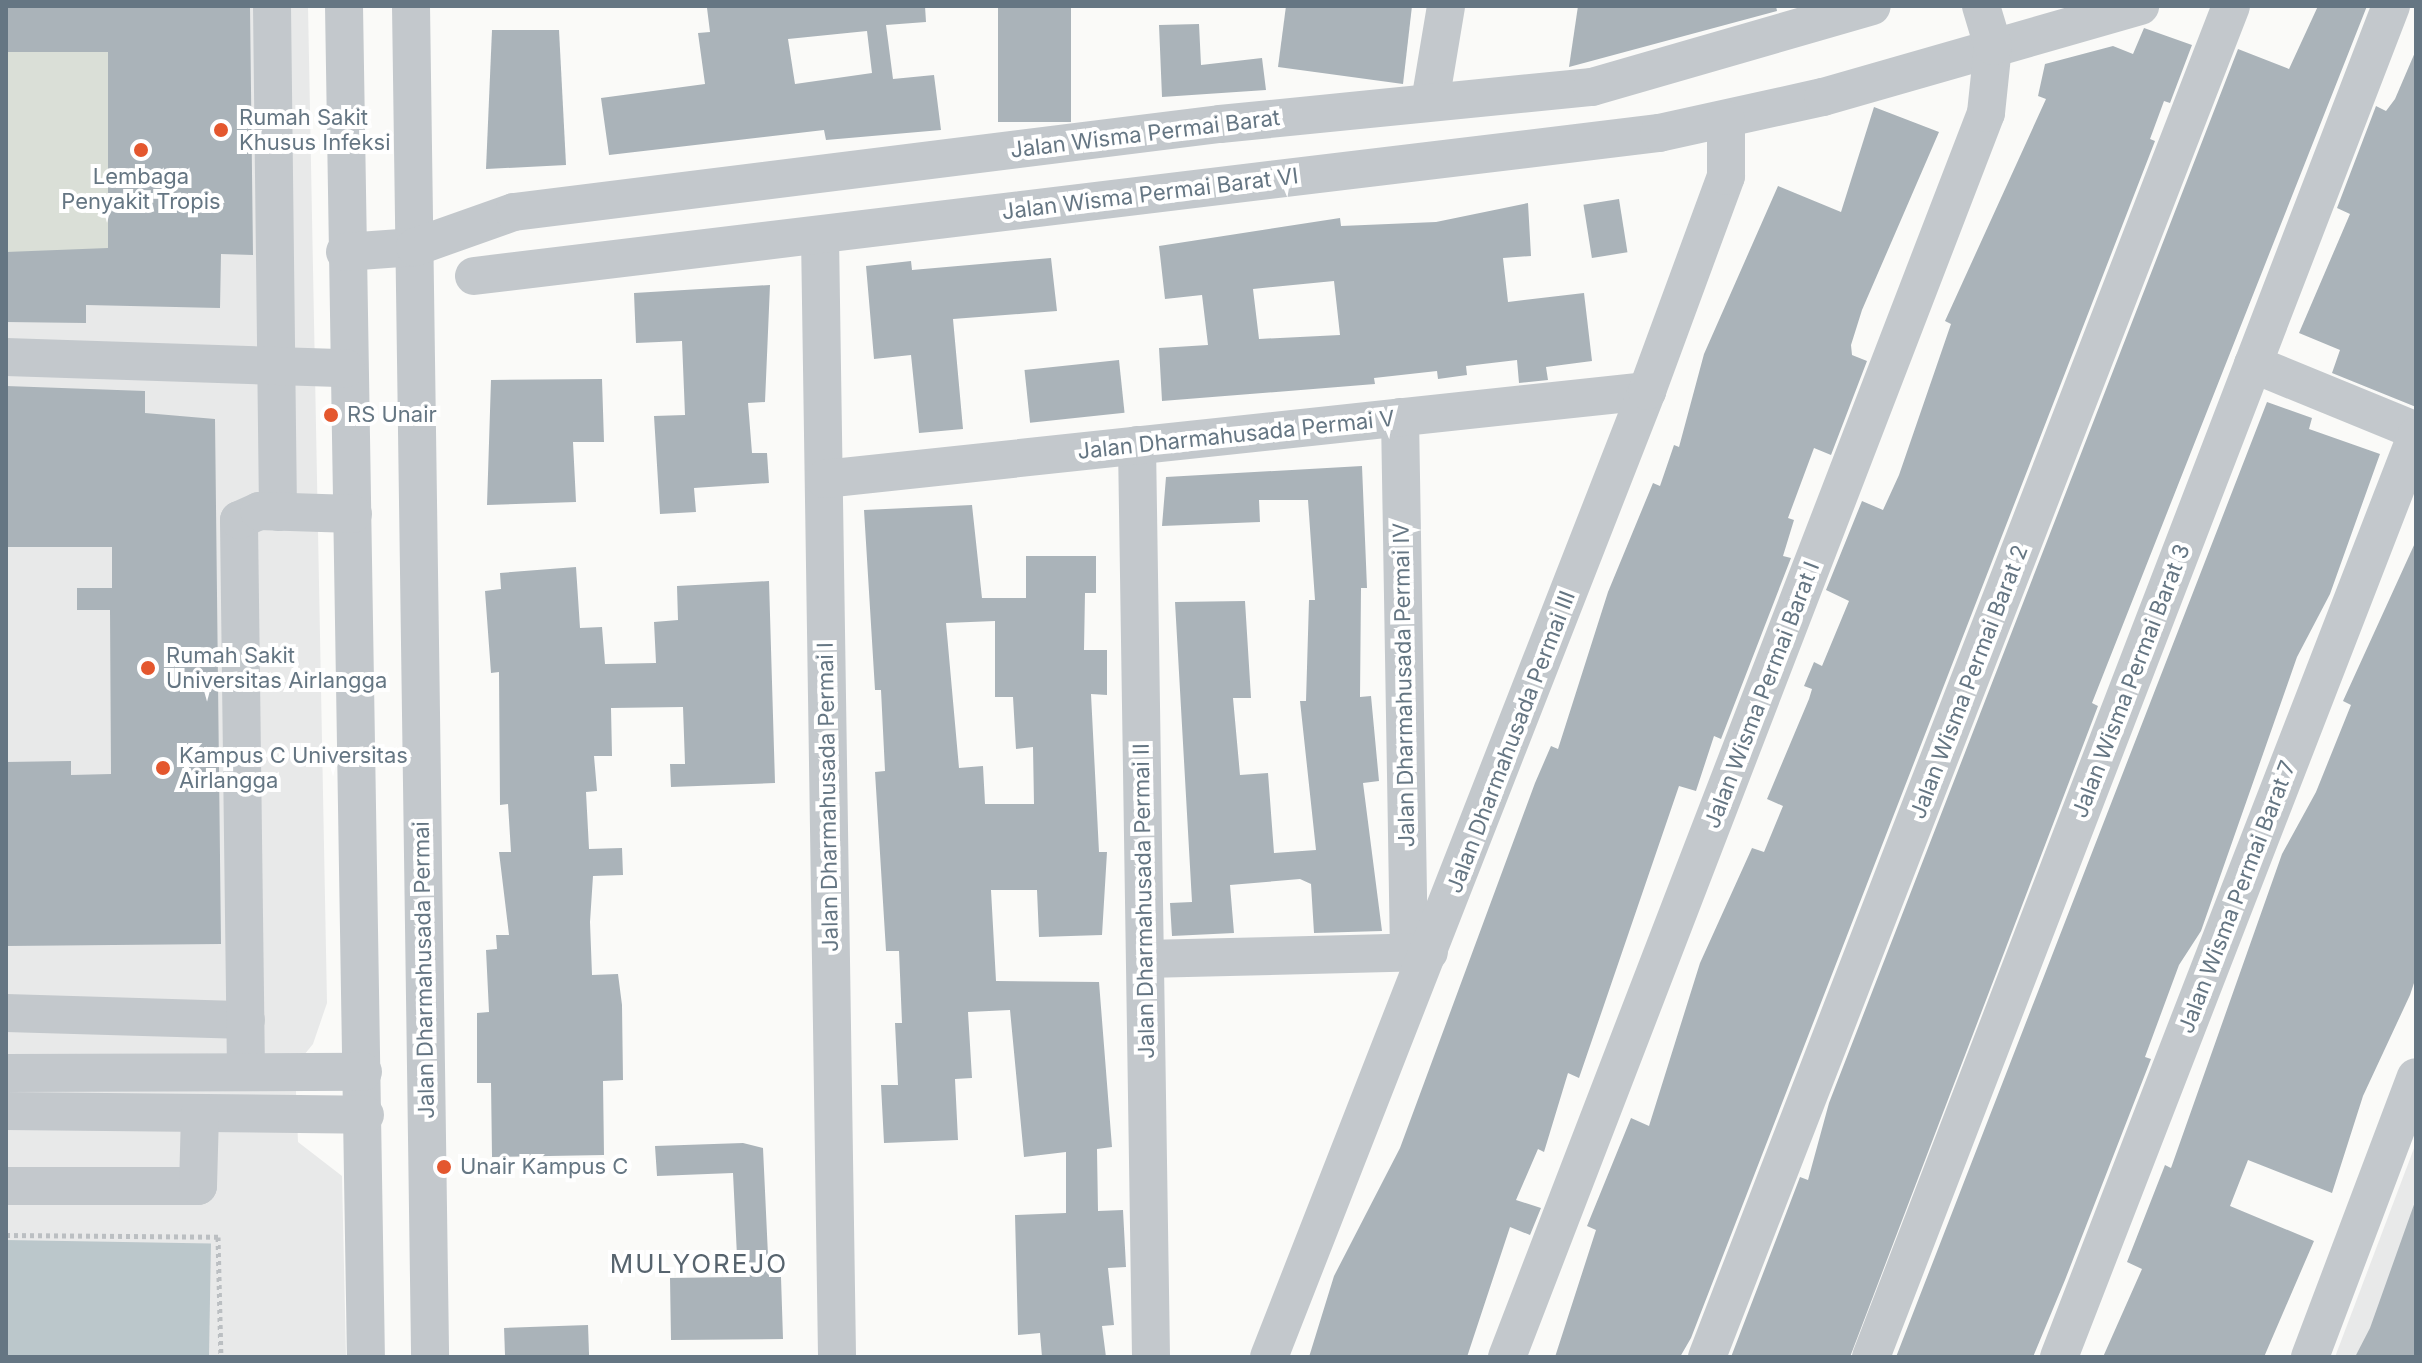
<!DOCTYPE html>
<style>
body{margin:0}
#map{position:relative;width:2422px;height:1363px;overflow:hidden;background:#fafaf8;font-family:Inter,sans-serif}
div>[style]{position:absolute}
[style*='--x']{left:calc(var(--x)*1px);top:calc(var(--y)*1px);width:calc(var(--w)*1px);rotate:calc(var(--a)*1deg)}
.built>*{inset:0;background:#e8e9e9}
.green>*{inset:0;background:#dadfd7;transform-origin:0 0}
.water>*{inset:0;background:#bbc7cb;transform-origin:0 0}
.building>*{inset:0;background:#aab3b9;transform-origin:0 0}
.path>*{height:5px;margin-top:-2.5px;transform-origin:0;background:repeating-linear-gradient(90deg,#bbbfc2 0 4px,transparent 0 8px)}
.minor>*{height:38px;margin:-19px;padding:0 19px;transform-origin:19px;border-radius:19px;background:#c3c8cc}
.dots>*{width:22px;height:22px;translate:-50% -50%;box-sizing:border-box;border:4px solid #fff;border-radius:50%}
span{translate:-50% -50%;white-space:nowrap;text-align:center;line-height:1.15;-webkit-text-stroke:8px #fff;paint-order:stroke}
.poi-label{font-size:22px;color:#657683}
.left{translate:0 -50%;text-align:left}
.street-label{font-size:22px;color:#657683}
.quarter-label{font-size:26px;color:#57646e;letter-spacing:2px}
.frame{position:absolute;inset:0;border:8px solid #657683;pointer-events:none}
</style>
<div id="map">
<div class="built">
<div style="clip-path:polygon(6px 6px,308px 6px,327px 1003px,313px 1044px,295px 1066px,298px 1142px,342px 1176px,346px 1357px,6px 1357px)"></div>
<div style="clip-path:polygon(2416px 1143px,2416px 1357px,2335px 1357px)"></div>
</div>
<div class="green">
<div style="left:6px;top:52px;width:102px;height:200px"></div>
</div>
<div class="water">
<div style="left:6px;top:1240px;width:205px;height:117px;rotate:1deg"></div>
</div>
<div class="building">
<div style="clip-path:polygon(6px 6px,250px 6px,253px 255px,221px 254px,220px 308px,86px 305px,86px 323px,6px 322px,6px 252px,108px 248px,108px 52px,6px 52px)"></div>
<div style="clip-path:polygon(evenodd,925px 6px,926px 22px,886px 25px,893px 79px,934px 75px,941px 130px,826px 140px,824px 130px,609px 155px,601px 98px,705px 84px,698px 33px,710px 32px,707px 8px,925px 6px,867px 31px,872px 73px,795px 84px,788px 39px,867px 31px)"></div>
<div style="left:998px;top:6px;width:73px;height:116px"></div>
<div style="clip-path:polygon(1286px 6px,1412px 6px,1403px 84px,1278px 67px)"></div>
<div style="clip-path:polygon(1578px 6px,1776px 6px,1777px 11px,1569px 67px)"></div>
<div style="clip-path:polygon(2318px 6px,2367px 6px,2092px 703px,2098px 706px,1850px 1357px,1731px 1357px,1800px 1177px,1808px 1180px,1829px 1103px,2238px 49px,2289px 69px)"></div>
<div style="clip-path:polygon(1199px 24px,1201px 65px,1262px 58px,1266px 90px,1162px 97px,1159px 25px)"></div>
<div style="clip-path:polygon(2144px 28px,2192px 45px,2170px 103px,2164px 101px,2150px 139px,2155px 141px,1691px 1338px,1680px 1357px,1555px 1357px,1596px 1230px,1587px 1226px,1631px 1118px,1649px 1126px,1700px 963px,1752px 848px,1764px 852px,1783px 806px,1767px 799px,1809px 699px,1812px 689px,1804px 686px,1814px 662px,1822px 666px,1849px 601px,1826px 590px,1862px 501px,1883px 510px,1899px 475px,1951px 324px,1945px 321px,2046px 99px,2038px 96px,2045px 64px,2113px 46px,2133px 54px)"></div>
<div style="clip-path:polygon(492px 30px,559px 30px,566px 165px,486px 169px)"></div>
<div style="clip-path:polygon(2416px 50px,2416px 407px,2332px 373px,2340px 350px,2299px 333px,2350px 214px,2337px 208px,2376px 106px,2386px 111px,2395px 99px)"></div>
<div style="clip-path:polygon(1874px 107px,1939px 132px,1862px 310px,1851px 345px,1852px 355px,1867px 361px,1831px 455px,1814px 448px,1788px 518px,1794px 520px,1783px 556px,1791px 558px,1721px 739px,1714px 736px,1696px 791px,1679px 786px,1579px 1078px,1568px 1073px,1544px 1152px,1538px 1149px,1516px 1200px,1541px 1208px,1530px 1235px,1510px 1227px,1467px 1357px,1309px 1357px,1334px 1276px,1400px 1148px,1535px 783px,1551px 746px,1558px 749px,1608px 592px,1653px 483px,1660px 486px,1674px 445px,1679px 447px,1704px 354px,1778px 186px,1841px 212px)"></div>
<div style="left:1619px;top:199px;width:54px;height:36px;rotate:81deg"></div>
<div style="clip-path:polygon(evenodd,1528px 203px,1531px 256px,1503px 258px,1508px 302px,1584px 293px,1592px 361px,1546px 367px,1548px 380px,1519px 383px,1517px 360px,1466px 366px,1467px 375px,1438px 379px,1437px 371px,1374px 378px,1375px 384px,1162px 401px,1159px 348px,1208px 345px,1202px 295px,1165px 299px,1159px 246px,1340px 218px,1341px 226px,1436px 222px,1528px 203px,1334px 281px,1340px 335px,1259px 339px,1253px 289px,1334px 281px)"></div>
<div style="clip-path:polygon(1051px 258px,1057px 311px,953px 319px,963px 429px,919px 433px,911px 355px,874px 359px,866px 266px,911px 261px,912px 270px)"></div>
<div style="clip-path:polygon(770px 285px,765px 402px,748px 403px,752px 453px,767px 453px,769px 483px,694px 488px,696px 512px,660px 514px,654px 416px,685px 415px,682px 341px,636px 343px,634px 293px)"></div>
<div style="left:1119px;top:360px;width:53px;height:95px;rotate:84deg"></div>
<div style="clip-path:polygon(602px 379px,604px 442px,573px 442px,576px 502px,487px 505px,491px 380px)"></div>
<div style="clip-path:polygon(6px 386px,145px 391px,145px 413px,215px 419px,221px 944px,6px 946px,6px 762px,71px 761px,71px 775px,111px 774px,110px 610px,77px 610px,77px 588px,112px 588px,112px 547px,6px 547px)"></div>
<div style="clip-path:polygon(2267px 402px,2312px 418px,2309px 429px,2380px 454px,2330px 594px,2297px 657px,2201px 931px,2179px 965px,2145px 1057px,2151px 1059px,2065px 1280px,2033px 1357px,1896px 1357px)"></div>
<div style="clip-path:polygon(1362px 466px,1367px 588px,1361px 588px,1360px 697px,1371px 696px,1379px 781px,1363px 783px,1382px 931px,1314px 933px,1311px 884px,1300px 879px,1230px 885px,1234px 933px,1172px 936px,1170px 903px,1192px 902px,1175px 602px,1245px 601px,1251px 698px,1233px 698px,1240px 775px,1268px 773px,1274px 853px,1316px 850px,1300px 701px,1306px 701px,1309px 600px,1315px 600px,1308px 500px,1259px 500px,1260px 522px,1162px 526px,1166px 477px)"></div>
<div style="clip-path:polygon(evenodd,972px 505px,982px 598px,1026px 598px,1026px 556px,1096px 556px,1096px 593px,1085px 593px,1084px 650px,1107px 650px,1107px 695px,1091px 694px,1099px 852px,1107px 852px,1102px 935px,1039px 937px,1037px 890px,991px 890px,996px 981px,1099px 982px,1112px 1147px,1097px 1149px,1098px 1211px,1123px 1210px,1126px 1267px,1108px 1268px,1114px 1325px,1102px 1326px,1106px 1357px,1042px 1357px,1040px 1333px,1018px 1335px,1015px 1215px,1066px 1213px,1066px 1152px,1024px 1157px,1010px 1010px,968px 1012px,972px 1078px,955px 1079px,958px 1140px,884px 1143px,881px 1085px,898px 1085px,895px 1023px,902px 1023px,899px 951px,886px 951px,875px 772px,885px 771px,881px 690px,875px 690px,864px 510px,972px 505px,995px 621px,995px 697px,1013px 697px,1016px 749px,1033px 747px,1034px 804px,985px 804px,983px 766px,959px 768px,946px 623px,995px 621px)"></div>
<div style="clip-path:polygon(2415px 543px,2416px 977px,2410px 995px,2363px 1096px,2332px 1193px,2248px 1160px,2230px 1206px,2314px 1241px,2264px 1357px,2103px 1357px,2142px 1269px,2127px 1262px,2165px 1165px,2171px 1168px,2282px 854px,2316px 792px,2351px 705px,2343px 701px)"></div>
<div style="clip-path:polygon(576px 567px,580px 628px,602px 627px,605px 664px,656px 663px,654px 622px,678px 620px,677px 586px,769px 581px,775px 783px,671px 787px,670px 764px,685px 764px,683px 707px,611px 708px,612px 756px,594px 756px,597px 791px,586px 792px,589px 849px,622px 848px,623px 875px,593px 876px,590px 922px,592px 975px,618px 974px,622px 1005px,623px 1080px,603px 1081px,604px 1155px,492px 1157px,491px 1083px,477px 1083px,477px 1013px,489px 1012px,486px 950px,497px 949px,496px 935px,509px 935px,499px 852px,511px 852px,508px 804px,500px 805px,499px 672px,491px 673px,485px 591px,501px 589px,500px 573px)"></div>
<div style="clip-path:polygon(743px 1143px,763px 1148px,769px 1277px,781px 1277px,783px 1339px,671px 1340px,670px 1278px,738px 1277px,733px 1173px,657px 1176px,655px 1146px)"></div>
<div style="clip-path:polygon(2416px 1199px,2416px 1357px,2355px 1357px,2370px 1328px)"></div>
<div style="left:588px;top:1325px;width:32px;height:84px;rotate:88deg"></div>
</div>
<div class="path">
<div style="--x:6;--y:1235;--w:212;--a:0.5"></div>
<div style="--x:218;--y:1237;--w:120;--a:88.6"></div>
</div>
<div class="minor">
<div style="--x:272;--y:6;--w:506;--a:89.32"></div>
<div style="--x:344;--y:6;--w:1351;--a:89.07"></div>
<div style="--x:411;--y:6;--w:1351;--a:89.19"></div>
<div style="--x:1430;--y:102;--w:97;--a:-80.5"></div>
<div style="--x:820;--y:236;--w:1121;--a:89.13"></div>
<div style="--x:345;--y:252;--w:70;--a:-4.1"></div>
<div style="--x:415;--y:247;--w:105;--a:-19.5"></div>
<div style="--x:514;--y:212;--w:711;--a:-7.11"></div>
<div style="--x:1220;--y:124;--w:374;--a:-5.7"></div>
<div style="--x:1592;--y:87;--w:291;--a:-16.1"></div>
<div style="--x:474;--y:276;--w:1194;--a:-6.88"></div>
<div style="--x:1659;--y:133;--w:168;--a:-12.4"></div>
<div style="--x:1823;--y:97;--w:330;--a:-16"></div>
<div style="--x:6;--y:357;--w:340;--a:1.9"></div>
<div style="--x:2253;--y:364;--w:176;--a:22.3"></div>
<div style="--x:1400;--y:417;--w:536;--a:89.04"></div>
<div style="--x:1137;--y:445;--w:912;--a:89.12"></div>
<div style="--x:824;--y:479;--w:828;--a:-6.1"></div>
<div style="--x:1145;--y:959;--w:284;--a:-1.4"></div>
<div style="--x:6;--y:1013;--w:240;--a:1.7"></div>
<div style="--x:246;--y:1072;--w:552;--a:-90.73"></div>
<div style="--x:239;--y:520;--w:22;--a:-24"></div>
<div style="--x:259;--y:511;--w:94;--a:1.8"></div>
<div style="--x:6;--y:1073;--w:357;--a:-0.2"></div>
<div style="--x:6;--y:1111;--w:359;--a:0.6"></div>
<div style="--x:6;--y:1186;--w:192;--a:0"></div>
<div style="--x:198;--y:1186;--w:72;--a:-88.4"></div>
<div style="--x:1269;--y:1357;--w:1037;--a:-68.63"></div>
<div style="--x:1647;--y:391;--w:229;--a:-69.8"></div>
<div style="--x:1726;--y:176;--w:56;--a:-90"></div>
<div style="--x:1507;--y:1357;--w:1333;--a:-68.94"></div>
<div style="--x:1986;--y:113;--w:67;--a:-84"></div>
<div style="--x:1993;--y:46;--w:42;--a:-106.7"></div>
<div style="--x:1707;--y:1357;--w:1449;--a:-68.8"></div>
<div style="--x:1871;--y:1357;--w:1448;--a:-68.95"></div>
<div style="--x:2059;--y:1357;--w:988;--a:-68.81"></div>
<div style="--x:2310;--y:1357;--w:299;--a:-69.3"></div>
</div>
<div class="dots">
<div style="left:221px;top:130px;background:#e4572e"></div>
<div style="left:141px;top:150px;background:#e4572e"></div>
<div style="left:331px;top:415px;background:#e4572e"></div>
<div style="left:148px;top:668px;background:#e4572e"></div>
<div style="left:163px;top:768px;background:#e4572e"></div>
<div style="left:444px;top:1167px;background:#e4572e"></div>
</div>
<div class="poi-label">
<span class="left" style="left:239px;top:130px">Rumah Sakit<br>Khusus Infeksi</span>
<span style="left:141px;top:189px">Lembaga<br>Penyakit Tropis</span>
<span class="left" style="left:347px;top:415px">RS Unair</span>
<span class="left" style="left:166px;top:668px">Rumah Sakit<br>Universitas Airlangga</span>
<span class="left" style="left:179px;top:768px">Kampus C Universitas<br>Airlangga</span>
<span class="left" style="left:460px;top:1167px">Unair Kampus C</span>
</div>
<div class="street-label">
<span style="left:1145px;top:134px;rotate:-7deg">Jalan Wisma Permai Barat</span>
<span style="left:1150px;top:194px;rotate:-7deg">Jalan Wisma Permai Barat VI</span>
<span style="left:1236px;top:435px;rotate:-6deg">Jalan Dharmahusada Permai V</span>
<span style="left:2131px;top:681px;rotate:-69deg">Jalan Wisma Permai Barat 3</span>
<span style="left:1969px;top:682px;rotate:-69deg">Jalan Wisma Permai Barat 2</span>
<span style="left:1404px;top:685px;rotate:-91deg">Jalan Dharmahusada Permai IV</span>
<span style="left:1762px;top:695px;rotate:-69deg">Jalan Wisma Permai Barat I</span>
<span style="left:1511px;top:742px;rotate:-69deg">Jalan Dharmahusada Permai III</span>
<span style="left:828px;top:797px;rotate:-91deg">Jalan Dharmahusada Permai I</span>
<span style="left:2237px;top:897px;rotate:-69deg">Jalan Wisma Permai Barat 7</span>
<span style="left:1144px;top:901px;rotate:-91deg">Jalan Dharmahusada Permai II</span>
<span style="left:424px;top:970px;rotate:-91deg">Jalan Dharmahusada Permai</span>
</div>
<div class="quarter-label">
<span style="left:699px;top:1264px">MULYOREJO</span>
</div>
<div class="frame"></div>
</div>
